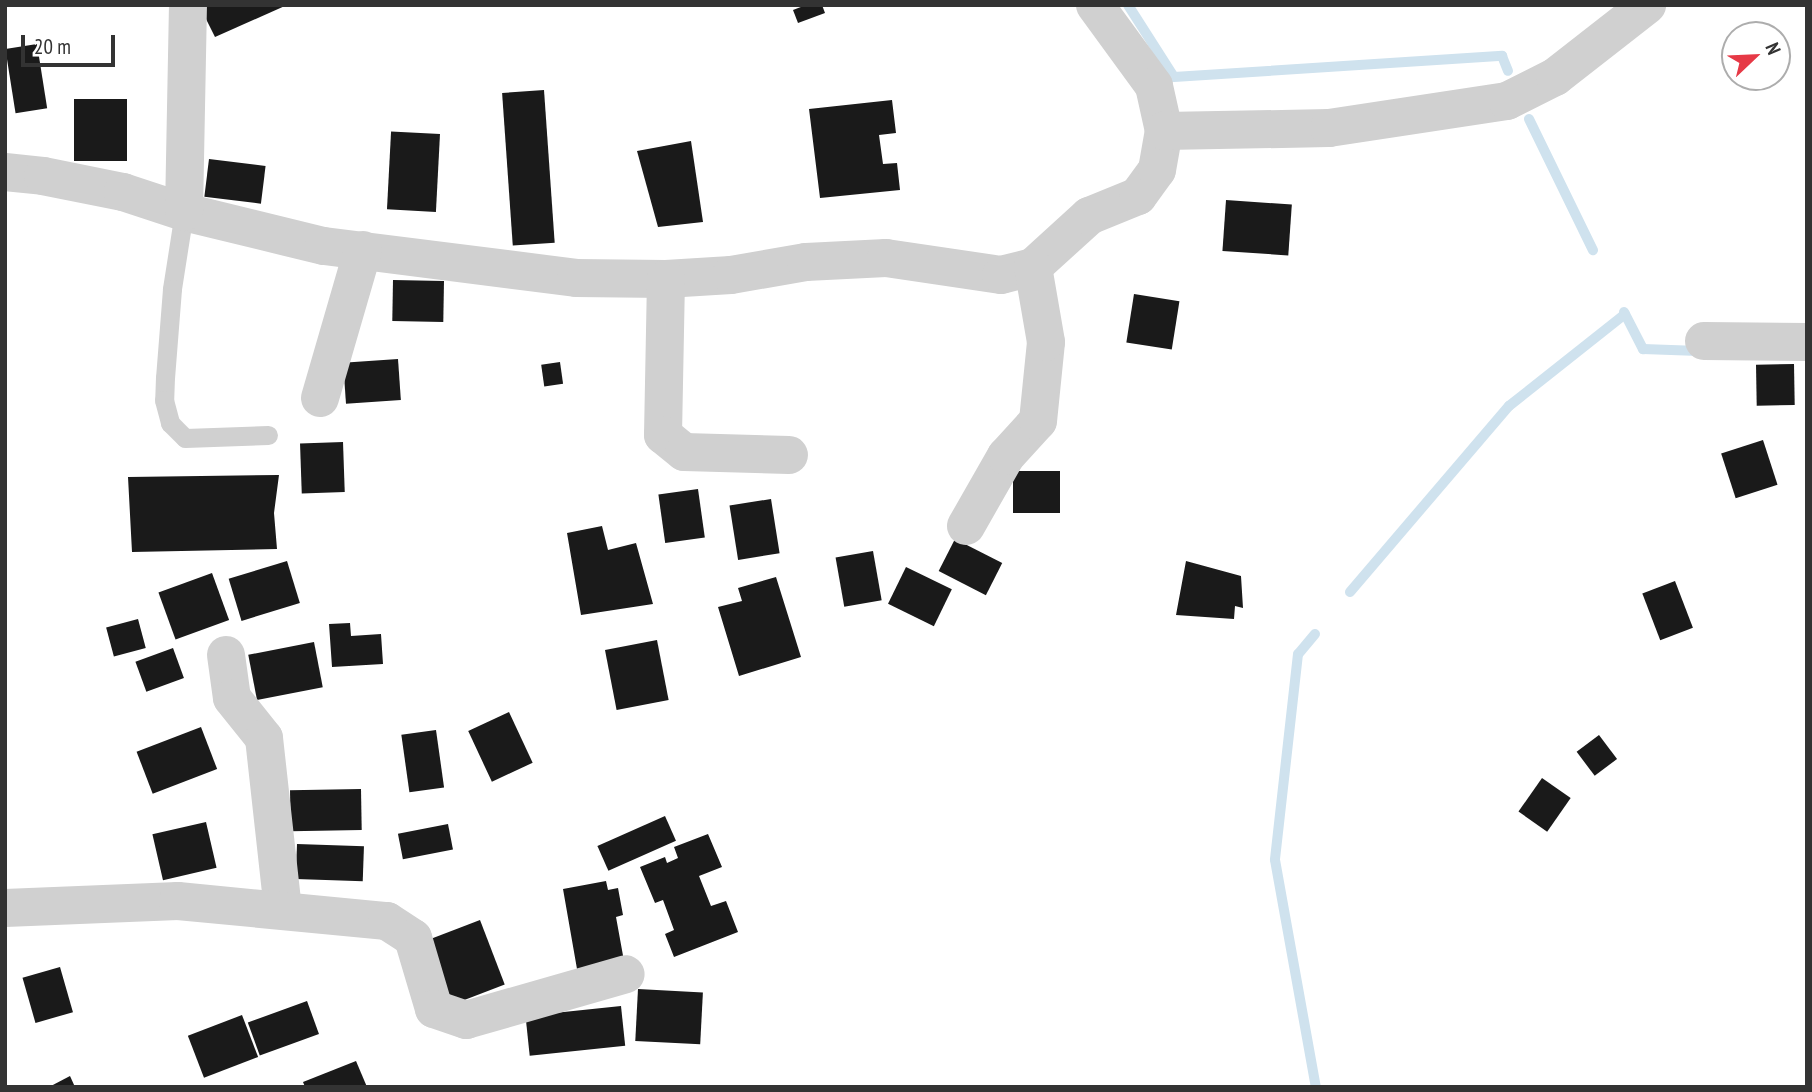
<!DOCTYPE html>
<style>
body{margin:0}
#map{position:relative;width:1812px;height:1092px;overflow:hidden;background:#fff;font-family:"PT Sans Narrow",sans-serif}
div>[style]{position:absolute}
[style*='--x']{left:calc(var(--x)*1px);top:calc(var(--y)*1px);width:calc(var(--w)*1px);rotate:calc(var(--a)*1deg)}
.stream>*{height:10px;margin:-5px;padding:0 5px;transform-origin:5px;border-radius:5px;background:#cfe2ee}
.building>*{inset:0;background:#1a1a1a;transform-origin:0 0}
.service>*{height:19px;margin:-9.5px;padding:0 9.5px;transform-origin:9.5px;border-radius:9.5px;background:#d0d0d0}
.minor>*{height:38px;margin:-19px;padding:0 19px;transform-origin:19px;border-radius:19px;background:#d0d0d0}
span{translate:-50% -50%;white-space:nowrap;text-align:center;line-height:1.15;-webkit-text-stroke:7px #fff;paint-order:stroke}
.frame{position:absolute;inset:0;border:7px solid #333;pointer-events:none}
.north{position:absolute;left:1721px;top:21px;width:70px;height:70px;box-sizing:border-box;background:#fff;border:2px solid #adadad;border-radius:50%;rotate:67deg;font-size:19px;font-weight:700;line-height:28px;text-align:center;color:#333}
.north::after{content:'';display:block;margin:auto;width:24px;height:32px;background:#e63946;clip-path:polygon(50% 0,100% 100%,50% 72%,0 100%)}
.scale{position:absolute;left:21px;top:35px;width:94px;height:32px;box-sizing:border-box;border:4px solid #333;border-top:0;padding-left:9px;font-size:21px;line-height:24px;white-space:nowrap;color:#333;-webkit-text-stroke:5px #fff;paint-order:stroke}
</style>
<div id="map">
<div class="stream">
<div style="--x:1128;--y:5;--w:85;--a:57.4"></div>
<div style="--x:1174;--y:77;--w:329;--a:-3.7"></div>
<div style="--x:1502;--y:56;--w:16;--a:68"></div>
<div style="--x:1529;--y:119;--w:146;--a:64"></div>
<div style="--x:1624;--y:312;--w:42;--a:62.8"></div>
<div style="--x:1643;--y:349;--w:56;--a:2"></div>
<div style="--x:1350;--y:592;--w:245;--a:-49.5"></div>
<div style="--x:1509;--y:406;--w:148;--a:-38.4"></div>
<div style="--x:1315;--y:634;--w:26;--a:130"></div>
<div style="--x:1298;--y:654;--w:207;--a:96.4"></div>
<div style="--x:1275;--y:860;--w:231;--a:79.8"></div>
</div>
<div class="building">
<div style="clip-path:polygon(207px 5px,287px 5px,215px 37px,201px 9px)"></div>
<div style="clip-path:polygon(806px 5px,822px 5px,825px 13px,798px 23px,793px 10px)"></div>
<div style="left:37px;top:44px;width:65px;height:32px;rotate:81deg"></div>
<div style="left:544px;top:90px;width:153px;height:42px;rotate:86deg"></div>
<div style="left:74px;top:99px;width:53px;height:62px"></div>
<div style="clip-path:polygon(892px 100px,896px 133px,879px 135px,883px 164px,897px 163px,900px 190px,820px 198px,809px 109px)"></div>
<div style="left:440px;top:134px;width:78px;height:49px;rotate:93deg"></div>
<div style="clip-path:polygon(691px 141px,703px 222px,658px 227px,637px 151px)"></div>
<div style="left:209px;top:159px;width:57px;height:38px;rotate:7deg"></div>
<div style="left:1226px;top:200px;width:66px;height:51px;rotate:4deg"></div>
<div style="left:393px;top:280px;width:51px;height:41px;rotate:1deg"></div>
<div style="left:1134px;top:294px;width:46px;height:49px;rotate:9deg"></div>
<div style="left:398px;top:359px;width:41px;height:55px;rotate:86deg"></div>
<div style="left:560px;top:362px;width:22px;height:19px;rotate:82deg"></div>
<div style="left:1794px;top:364px;width:41px;height:38px;rotate:89deg"></div>
<div style="left:1763px;top:440px;width:47px;height:44px;rotate:72deg"></div>
<div style="left:343px;top:442px;width:50px;height:43px;rotate:88deg"></div>
<div style="left:1013px;top:471px;width:47px;height:42px"></div>
<div style="clip-path:polygon(279px 475px,274px 513px,277px 549px,132px 552px,128px 477px)"></div>
<div style="left:698px;top:489px;width:49px;height:40px;rotate:82deg"></div>
<div style="left:771px;top:499px;width:55px;height:42px;rotate:81deg"></div>
<div style="clip-path:polygon(602px 526px,608px 550px,636px 543px,653px 604px,581px 615px,567px 533px)"></div>
<div style="left:955px;top:539px;width:53px;height:36px;rotate:27deg"></div>
<div style="left:873px;top:551px;width:50px;height:38px;rotate:80deg"></div>
<div style="left:287px;top:561px;width:44px;height:61px;rotate:73deg"></div>
<div style="clip-path:polygon(1186px 561px,1241px 576px,1243px 608px,1235px 606px,1234px 619px,1176px 615px)"></div>
<div style="left:906px;top:567px;width:51px;height:41px;rotate:26deg"></div>
<div style="left:212px;top:573px;width:50px;height:57px;rotate:70deg"></div>
<div style="clip-path:polygon(776px 577px,801px 657px,739px 676px,718px 607px,742px 601px,738px 588px)"></div>
<div style="left:1675px;top:581px;width:50px;height:35px;rotate:69deg"></div>
<div style="left:138px;top:619px;width:30px;height:33px;rotate:75deg"></div>
<div style="clip-path:polygon(350px 623px,351px 636px,381px 634px,383px 664px,332px 667px,329px 624px)"></div>
<div style="left:657px;top:640px;width:61px;height:53px;rotate:79deg"></div>
<div style="left:314px;top:642px;width:46px;height:67px;rotate:79deg"></div>
<div style="left:173px;top:648px;width:32px;height:40px;rotate:70deg"></div>
<div style="left:509px;top:712px;width:56px;height:45px;rotate:65deg"></div>
<div style="left:201px;top:727px;width:45px;height:69px;rotate:69deg"></div>
<div style="left:436px;top:730px;width:58px;height:35px;rotate:82deg"></div>
<div style="left:1599px;top:735px;width:30px;height:28px;rotate:53deg"></div>
<div style="left:1542px;top:778px;width:35px;height:41px;rotate:35deg"></div>
<div style="left:361px;top:789px;width:41px;height:71px;rotate:89deg"></div>
<div style="left:665px;top:816px;width:27px;height:74px;rotate:66deg"></div>
<div style="left:206px;top:822px;width:47px;height:55px;rotate:77deg"></div>
<div style="left:448px;top:824px;width:26px;height:51px;rotate:79deg"></div>
<div style="clip-path:polygon(708px 834px,722px 867px,699px 876px,711px 906px,726px 901px,738px 932px,674px 957px,665px 934px,674px 930px,663px 900px,655px 903px,640px 867px,665px 857px,667px 863px,678px 858px,674px 847px)"></div>
<div style="left:297px;top:844px;width:67px;height:35px;rotate:2deg"></div>
<div style="clip-path:polygon(606px 881px,608px 890px,618px 888px,623px 915px,616px 917px,624px 961px,577px 969px,563px 889px)"></div>
<div style="left:480px;top:920px;width:69px;height:60px;rotate:69deg"></div>
<div style="left:60px;top:967px;width:47px;height:39px;rotate:74deg"></div>
<div style="left:638px;top:989px;width:65px;height:52px;rotate:3deg"></div>
<div style="left:307px;top:1001px;width:35px;height:63px;rotate:70deg"></div>
<div style="left:621px;top:1006px;width:40px;height:96px;rotate:84deg"></div>
<div style="left:242px;top:1015px;width:45px;height:58px;rotate:69deg"></div>
<div style="clip-path:polygon(356px 1061px,367px 1087px,305px 1087px,303px 1082px)"></div>
<div style="clip-path:polygon(70px 1076px,75px 1087px,49px 1087px)"></div>
</div>
<div class="service">
<div style="--x:184;--y:212;--w:78;--a:98.9"></div>
<div style="--x:172;--y:289;--w:88;--a:94.5"></div>
<div style="--x:165;--y:377;--w:23;--a:92"></div>
<div style="--x:164;--y:400;--w:24;--a:75"></div>
<div style="--x:170;--y:423;--w:21;--a:45"></div>
<div style="--x:185;--y:438;--w:83;--a:-2.1"></div>
</div>
<div class="minor">
<div style="--x:1095;--y:5;--w:100;--a:53.9"></div>
<div style="--x:1154;--y:86;--w:46;--a:77.5"></div>
<div style="--x:5;--y:172;--w:38;--a:6"></div>
<div style="--x:43;--y:176;--w:82;--a:11.3"></div>
<div style="--x:123;--y:192;--w:64;--a:18.2"></div>
<div style="--x:184;--y:212;--w:144;--a:13.7"></div>
<div style="--x:324;--y:246;--w:254;--a:7.2"></div>
<div style="--x:576;--y:278;--w:90;--a:0.6"></div>
<div style="--x:666;--y:279;--w:65;--a:-3.5"></div>
<div style="--x:731;--y:275;--w:76;--a:-9.8"></div>
<div style="--x:806;--y:262;--w:80;--a:-2.9"></div>
<div style="--x:886;--y:258;--w:116;--a:8.4"></div>
<div style="--x:1001;--y:275;--w:33;--a:-14"></div>
<div style="--x:1033;--y:267;--w:76;--a:-42.3"></div>
<div style="--x:1089;--y:216;--w:53;--a:-22.2"></div>
<div style="--x:1138;--y:196;--w:32;--a:-54"></div>
<div style="--x:1157;--y:170;--w:40;--a:-80"></div>
<div style="--x:1164;--y:131;--w:165;--a:-1"></div>
<div style="--x:1329;--y:128;--w:180;--a:-8.6"></div>
<div style="--x:1507;--y:101;--w:54;--a:-26.6"></div>
<div style="--x:1555;--y:77;--w:117;--a:-38"></div>
<div style="--x:184;--y:212;--w:207;--a:-88.9"></div>
<div style="--x:666;--y:279;--w:156;--a:91.1"></div>
<div style="--x:663;--y:435;--w:27;--a:39"></div>
<div style="--x:684;--y:452;--w:105;--a:1.6"></div>
<div style="--x:1704;--y:341;--w:103;--a:0.6"></div>
<div style="--x:320;--y:398;--w:154;--a:-73.8"></div>
<div style="--x:966;--y:526;--w:81;--a:-60.3"></div>
<div style="--x:1006;--y:456;--w:47;--a:-47.6"></div>
<div style="--x:1038;--y:421;--w:79;--a:-84.2"></div>
<div style="--x:1046;--y:342;--w:76;--a:-99.8"></div>
<div style="--x:226;--y:655;--w:43;--a:82.1"></div>
<div style="--x:232;--y:698;--w:51;--a:51.3"></div>
<div style="--x:264;--y:738;--w:173;--a:83.7"></div>
<div style="--x:5;--y:908;--w:173;--a:-2.3"></div>
<div style="--x:178;--y:901;--w:210;--a:5.5"></div>
<div style="--x:387;--y:921;--w:31;--a:33"></div>
<div style="--x:413;--y:938;--w:74;--a:73.5"></div>
<div style="--x:434;--y:1009;--w:34;--a:19"></div>
<div style="--x:466;--y:1020;--w:166;--a:-16"></div>
</div>
<div class="frame"></div>
<div class="north">N</div>
<div class="scale">20 m</div>
</div>
